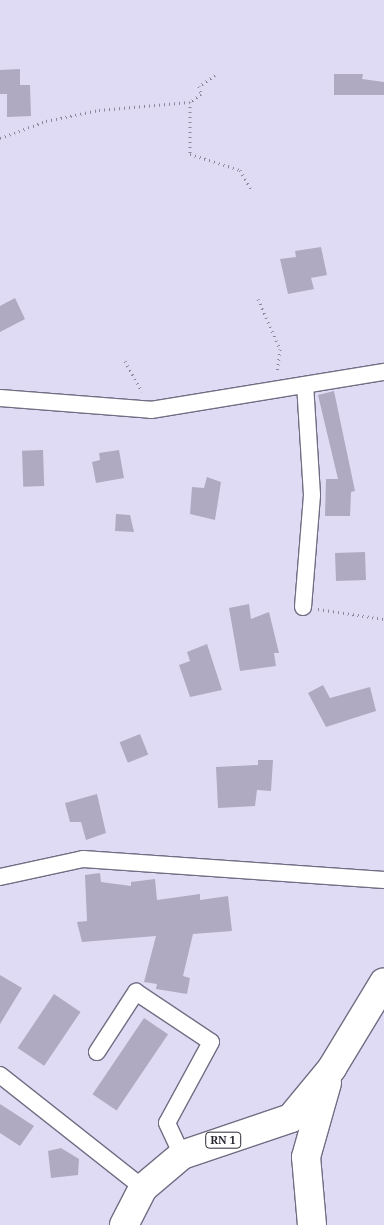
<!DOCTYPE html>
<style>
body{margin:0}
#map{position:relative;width:384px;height:1225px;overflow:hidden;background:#e0dbf4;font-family:"Noto Serif",serif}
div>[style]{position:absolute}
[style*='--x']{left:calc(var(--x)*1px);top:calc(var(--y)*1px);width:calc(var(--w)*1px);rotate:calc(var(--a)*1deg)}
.building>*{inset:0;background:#afaac2;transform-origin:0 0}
.path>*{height:3px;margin-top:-1.5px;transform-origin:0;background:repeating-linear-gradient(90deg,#8b8899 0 1px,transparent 0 5px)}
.roads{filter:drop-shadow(1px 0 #726d83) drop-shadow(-1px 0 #726d83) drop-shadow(0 1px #726d83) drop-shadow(0 -1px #726d83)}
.minor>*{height:16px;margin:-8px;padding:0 8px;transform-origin:8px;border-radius:8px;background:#fff}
.trunk>*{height:28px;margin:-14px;padding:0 14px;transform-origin:14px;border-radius:14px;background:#fff}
span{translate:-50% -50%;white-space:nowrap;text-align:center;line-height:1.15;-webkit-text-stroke:4px #fff;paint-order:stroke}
.shield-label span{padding:1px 4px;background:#fff;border:1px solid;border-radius:4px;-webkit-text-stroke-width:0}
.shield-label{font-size:11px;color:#2a2831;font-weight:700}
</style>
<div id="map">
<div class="building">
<div style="clip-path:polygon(20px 69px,20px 85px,30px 85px,31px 116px,7px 117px,7px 94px,0 94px,0 70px)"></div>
<div style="clip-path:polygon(334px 74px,363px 74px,362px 79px,384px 82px,384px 95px,334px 95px)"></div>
<div style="clip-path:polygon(321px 247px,327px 275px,311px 278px,314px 289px,288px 294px,280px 259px,296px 257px,295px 251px)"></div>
<div style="clip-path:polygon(15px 298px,25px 319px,0 332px,0 306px)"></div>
<div style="clip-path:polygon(334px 391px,355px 491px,351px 492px,350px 516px,325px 516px,326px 479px,338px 479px,318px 395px)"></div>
<div style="left:43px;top:450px;width:36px;height:21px;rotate:88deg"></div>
<div style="clip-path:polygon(119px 450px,124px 478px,96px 483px,92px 462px,100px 460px,99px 453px)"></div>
<div style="clip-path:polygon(207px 477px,221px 482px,215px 520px,190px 514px,192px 487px,204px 488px)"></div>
<div style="clip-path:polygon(116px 514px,130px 515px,134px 532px,115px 531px)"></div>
<div style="left:365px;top:552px;width:28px;height:30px;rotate:88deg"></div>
<div style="clip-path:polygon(249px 604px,251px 619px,269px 612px,279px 653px,274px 653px,276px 666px,240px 671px,229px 608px)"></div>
<div style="clip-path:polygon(207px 644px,222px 690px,190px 697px,179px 665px,190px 661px,187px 652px)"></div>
<div style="clip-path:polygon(323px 685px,330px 698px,370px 687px,376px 711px,326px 727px,308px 693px)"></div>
<div style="left:140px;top:734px;width:22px;height:22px;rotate:68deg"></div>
<div style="clip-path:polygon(258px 760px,273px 760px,271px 791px,257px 790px,255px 806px,218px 808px,216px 767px,258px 765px)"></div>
<div style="clip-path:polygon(97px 794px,106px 833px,86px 840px,81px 822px,70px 822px,65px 803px)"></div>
<div style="clip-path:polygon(100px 873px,101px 882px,131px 886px,131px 882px,155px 879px,157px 900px,200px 894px,200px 900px,228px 896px,232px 931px,193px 934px,183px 976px,190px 978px,187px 994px,156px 989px,157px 984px,144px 982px,156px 936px,82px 942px,77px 922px,87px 921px,85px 875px)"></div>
<div style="clip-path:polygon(0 975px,22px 988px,0 1024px)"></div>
<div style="left:54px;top:994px;width:32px;height:65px;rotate:34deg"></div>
<div style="left:144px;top:1018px;width:29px;height:92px;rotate:34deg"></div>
<div style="clip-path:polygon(0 1104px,34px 1126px,20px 1146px,0 1133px)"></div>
<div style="clip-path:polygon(61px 1148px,79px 1159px,78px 1175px,51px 1178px,48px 1151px)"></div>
</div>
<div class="path">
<div style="--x:215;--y:75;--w:19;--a:145"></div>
<div style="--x:199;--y:86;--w:8;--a:76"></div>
<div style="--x:201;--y:94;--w:14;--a:144"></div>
<div style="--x:190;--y:102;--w:52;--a:90"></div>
<div style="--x:190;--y:154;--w:52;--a:17.7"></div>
<div style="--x:240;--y:170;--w:24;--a:60"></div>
<div style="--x:0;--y:138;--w:49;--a:-20.3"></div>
<div style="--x:46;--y:121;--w:54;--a:-11.7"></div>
<div style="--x:99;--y:110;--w:91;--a:-5"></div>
<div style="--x:258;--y:299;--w:55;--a:66.3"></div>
<div style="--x:280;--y:349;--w:23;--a:97"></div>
<div style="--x:125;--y:361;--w:35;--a:61"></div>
<div style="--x:318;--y:609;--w:67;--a:8.6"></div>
</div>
<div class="roads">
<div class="minor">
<div style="--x:0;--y:398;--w:151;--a:4.5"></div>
<div style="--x:151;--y:410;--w:236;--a:-9.3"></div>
<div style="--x:303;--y:607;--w:112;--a:-85.4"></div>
<div style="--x:312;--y:495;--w:110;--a:-93.6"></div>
<div style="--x:0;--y:877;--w:85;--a:-12.2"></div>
<div style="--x:83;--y:859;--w:302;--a:4"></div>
<div style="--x:97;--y:1052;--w:72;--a:-57"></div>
<div style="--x:136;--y:992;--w:90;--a:33.7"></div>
<div style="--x:211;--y:1042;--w:92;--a:118.5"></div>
<div style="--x:167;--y:1123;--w:35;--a:65"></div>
<div style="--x:0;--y:1075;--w:182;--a:38.3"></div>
</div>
<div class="trunk">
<div style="--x:124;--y:1225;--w:42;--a:-62.8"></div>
<div style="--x:143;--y:1188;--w:51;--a:-40.2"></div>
<div style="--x:182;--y:1155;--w:115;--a:-18.7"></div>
<div style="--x:291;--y:1118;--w:65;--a:-50.6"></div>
<div style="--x:332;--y:1068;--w:100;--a:-58.8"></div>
<div style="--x:312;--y:1225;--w:68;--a:-95"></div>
<div style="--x:306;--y:1157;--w:77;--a:-74.2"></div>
</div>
</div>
<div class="shield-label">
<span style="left:223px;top:1140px">RN 1</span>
</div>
</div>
